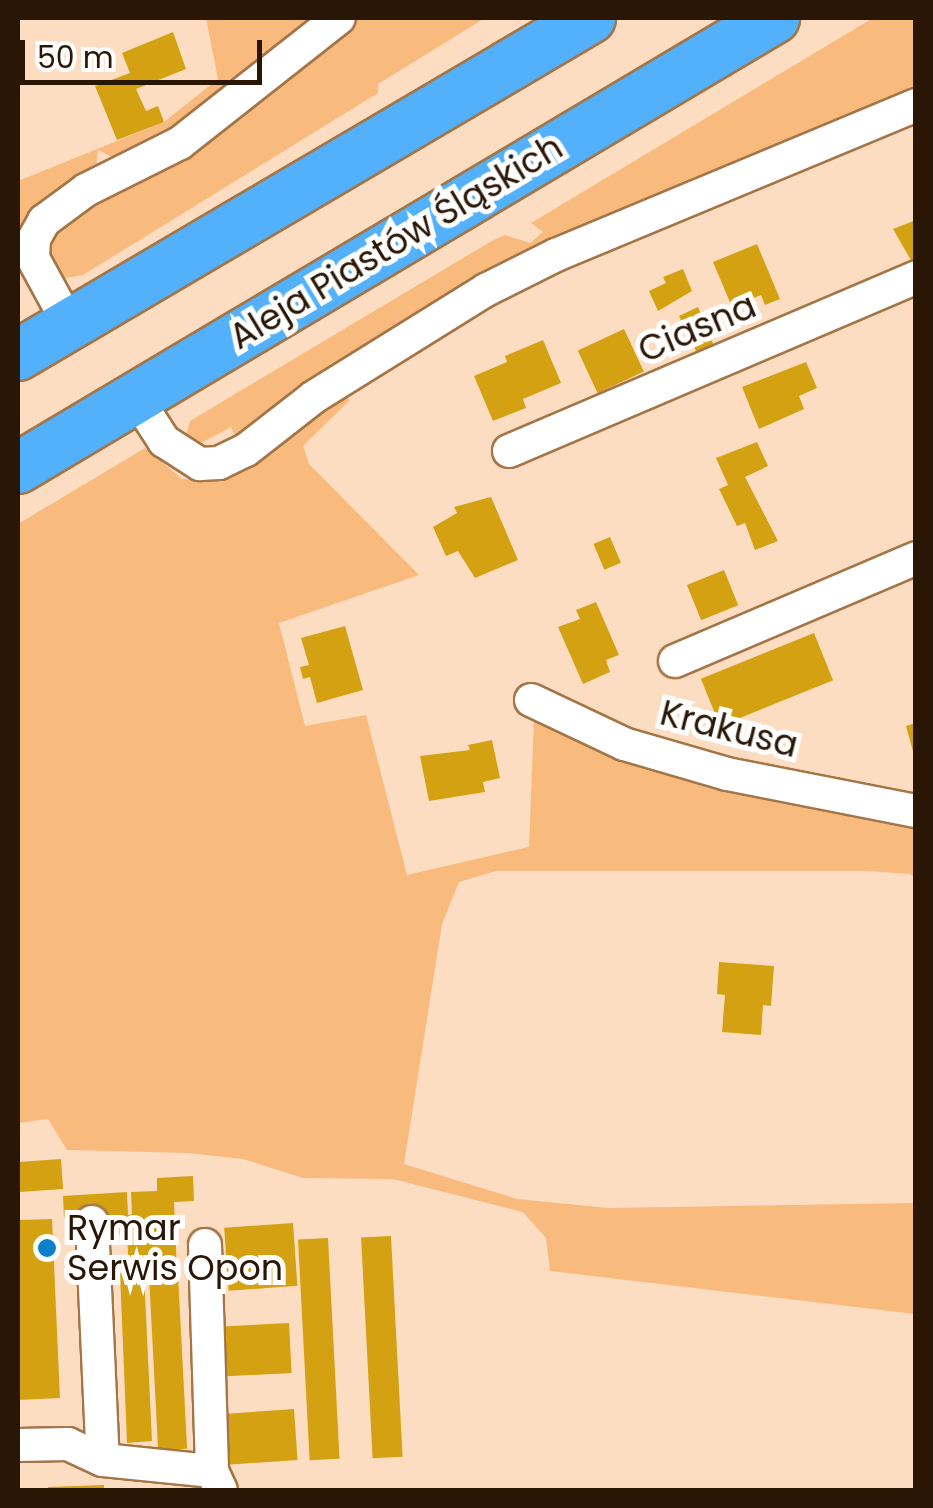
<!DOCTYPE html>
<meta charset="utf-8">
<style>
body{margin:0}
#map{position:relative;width:933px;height:1508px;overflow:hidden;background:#fcddc1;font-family:Poppins,sans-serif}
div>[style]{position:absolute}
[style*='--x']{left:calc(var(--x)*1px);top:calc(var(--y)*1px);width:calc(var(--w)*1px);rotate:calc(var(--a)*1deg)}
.green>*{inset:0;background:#f8ba7d}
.building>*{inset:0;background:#d4a113;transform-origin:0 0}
.roads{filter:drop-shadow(2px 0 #a47547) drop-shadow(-2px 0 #a47547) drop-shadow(0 2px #a47547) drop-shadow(0 -2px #a47547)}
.minor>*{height:32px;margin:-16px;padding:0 16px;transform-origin:16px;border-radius:16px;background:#fff}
.highway>*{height:50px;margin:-25px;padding:0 25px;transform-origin:25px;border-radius:25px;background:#52b1fa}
.dots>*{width:28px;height:28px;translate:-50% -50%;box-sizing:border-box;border:5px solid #fff;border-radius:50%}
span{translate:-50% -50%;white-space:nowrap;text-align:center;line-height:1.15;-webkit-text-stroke:10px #fff;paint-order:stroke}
.street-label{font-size:35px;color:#291604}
.poi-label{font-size:35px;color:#291604}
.left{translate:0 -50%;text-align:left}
.frame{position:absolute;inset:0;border:20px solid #291604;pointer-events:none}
.scale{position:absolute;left:20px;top:40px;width:242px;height:45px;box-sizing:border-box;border:5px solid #291604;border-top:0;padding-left:12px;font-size:30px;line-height:35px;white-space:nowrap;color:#291604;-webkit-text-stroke:8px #fff;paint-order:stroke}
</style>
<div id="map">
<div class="green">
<div style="clip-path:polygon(206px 18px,324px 18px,195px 117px,124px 156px,114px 158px,98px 150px,96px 168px,25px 223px,18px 239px,18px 181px,164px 122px,218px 79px)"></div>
<div style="clip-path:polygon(354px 18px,485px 18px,378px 84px,378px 93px,83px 275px,56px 280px,42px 244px,62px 224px)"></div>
<div style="clip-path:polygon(873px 18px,915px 18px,915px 97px,772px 154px,237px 440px,231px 427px,203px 442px,192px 442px,186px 436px,190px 421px,490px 242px,505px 235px,530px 243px,543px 232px,531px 223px)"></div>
<div style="clip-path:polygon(341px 394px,350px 400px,303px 446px,309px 464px,419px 575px,279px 623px,305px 726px,366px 715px,407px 875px,529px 847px,534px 720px,611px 752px,915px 823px,915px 878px,910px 874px,868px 871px,496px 871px,459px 882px,442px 924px,404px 1164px,517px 1199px,608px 1208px,915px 1203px,915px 1314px,550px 1271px,546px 1238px,523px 1212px,393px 1179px,303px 1178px,243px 1159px,188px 1153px,67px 1150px,48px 1119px,18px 1123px,18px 524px,145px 448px,182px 479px,222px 481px)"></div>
</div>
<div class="building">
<div style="clip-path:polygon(173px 32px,186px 69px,136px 89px,146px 111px,158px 106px,164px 122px,117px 140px,95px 86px,130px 73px,122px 53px)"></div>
<div style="clip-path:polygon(916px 220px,916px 269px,893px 229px)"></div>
<div style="clip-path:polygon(757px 244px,780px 299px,765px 305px,761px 295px,732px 307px,713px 262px)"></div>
<div style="clip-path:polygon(683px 269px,692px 291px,658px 311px,649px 291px,666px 283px,663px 277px)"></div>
<div style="clip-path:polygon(698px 307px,718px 356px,702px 363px,679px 316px)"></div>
<div style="left:624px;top:329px;width:47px;height:51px;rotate:65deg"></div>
<div style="clip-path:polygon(543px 340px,561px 383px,523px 399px,526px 408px,493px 421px,474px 376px,507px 362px,505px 356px)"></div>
<div style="clip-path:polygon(806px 362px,817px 388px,799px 396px,804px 409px,759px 429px,742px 387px)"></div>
<div style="clip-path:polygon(757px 442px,768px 466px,745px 477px,778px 541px,755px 550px,745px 523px,737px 526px,719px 489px,728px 485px,716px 458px)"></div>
<div style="clip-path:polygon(491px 497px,518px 560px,475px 578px,458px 551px,446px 556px,433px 527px,457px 513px,454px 507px)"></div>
<div style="left:610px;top:537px;width:28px;height:18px;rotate:67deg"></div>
<div style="left:724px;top:570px;width:38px;height:40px;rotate:68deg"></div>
<div style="clip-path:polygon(596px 602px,619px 655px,606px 660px,610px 672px,583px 684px,558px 627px,580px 619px,576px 610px)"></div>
<div style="clip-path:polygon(345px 626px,363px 690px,317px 703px,310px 677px,303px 679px,300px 667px,309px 665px,301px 638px)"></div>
<div style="left:814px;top:633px;width:51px;height:122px;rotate:68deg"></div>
<div style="clip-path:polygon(916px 723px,916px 755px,914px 755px,906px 726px)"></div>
<div style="clip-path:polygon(492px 740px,500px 778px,483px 782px,485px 792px,429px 801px,420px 756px,470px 750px,468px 745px)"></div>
<div style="clip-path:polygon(719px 962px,774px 966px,771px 1006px,763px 1005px,761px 1035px,722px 1032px,725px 995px,717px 994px)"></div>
<div style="left:61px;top:1159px;width:30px;height:43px;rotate:86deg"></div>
<div style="clip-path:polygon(193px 1176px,194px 1201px,174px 1202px,177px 1271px,144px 1273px,152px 1441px,127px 1443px,120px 1273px,129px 1274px,127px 1234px,118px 1234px,117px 1215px,64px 1218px,63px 1196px,127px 1192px,128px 1215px,132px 1214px,131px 1192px,157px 1191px,157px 1178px)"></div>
<div style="clip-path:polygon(52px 1219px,60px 1398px,18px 1400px,18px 1220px)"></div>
<div style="left:293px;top:1223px;width:63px;height:69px;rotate:86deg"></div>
<div style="left:391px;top:1236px;width:221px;height:30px;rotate:87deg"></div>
<div style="left:328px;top:1238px;width:221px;height:30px;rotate:87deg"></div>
<div style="left:178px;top:1275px;width:174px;height:29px;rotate:87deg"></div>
<div style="left:289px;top:1323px;width:50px;height:70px;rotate:87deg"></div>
<div style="left:294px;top:1409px;width:51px;height:71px;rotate:86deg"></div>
<div style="clip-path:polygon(104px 1485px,104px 1490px,48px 1490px,48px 1487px)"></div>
</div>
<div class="roads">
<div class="minor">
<div style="--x:70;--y:326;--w:77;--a:-118.6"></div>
<div style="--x:33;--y:258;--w:19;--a:-87"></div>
<div style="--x:34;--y:239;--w:21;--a:-61"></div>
<div style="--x:44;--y:221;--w:52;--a:-36.4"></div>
<div style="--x:86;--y:190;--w:105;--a:-26.6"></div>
<div style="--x:180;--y:143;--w:202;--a:-38.2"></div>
<div style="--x:135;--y:396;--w:54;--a:57.2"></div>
<div style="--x:164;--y:441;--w:43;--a:32.6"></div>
<div style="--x:200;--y:464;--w:19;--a:-3"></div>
<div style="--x:219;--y:463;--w:30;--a:-26"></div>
<div style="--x:246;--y:450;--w:86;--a:-37.9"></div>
<div style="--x:314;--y:397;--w:203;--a:-31.9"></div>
<div style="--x:486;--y:290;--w:78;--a:-26.6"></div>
<div style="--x:556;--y:255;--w:390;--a:-22.6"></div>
<div style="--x:509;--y:451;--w:443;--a:-23.1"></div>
<div style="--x:675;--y:661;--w:262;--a:-23.1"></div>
<div style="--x:531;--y:700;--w:103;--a:25.3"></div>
<div style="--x:624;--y:744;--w:107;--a:16.2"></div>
<div style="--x:727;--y:774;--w:193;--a:11.1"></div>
<div style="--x:92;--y:1222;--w:238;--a:87.4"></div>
<div style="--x:205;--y:1245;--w:226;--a:88.2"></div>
<div style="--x:18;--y:1445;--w:50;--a:-1.1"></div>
<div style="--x:68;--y:1444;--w:38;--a:25"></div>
<div style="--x:103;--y:1460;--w:110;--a:5.8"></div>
<div style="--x:212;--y:1471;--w:21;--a:65"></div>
</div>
<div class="highway">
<div style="--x:18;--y:355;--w:664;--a:-30.5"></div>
<div style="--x:18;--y:468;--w:880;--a:-30.76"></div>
</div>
</div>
<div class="dots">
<div style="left:47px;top:1248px;background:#0a81ca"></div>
</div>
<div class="street-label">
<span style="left:396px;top:242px;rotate:-31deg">Aleja Piastów Śląskich</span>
<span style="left:697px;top:328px;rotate:-23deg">Ciasna</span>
<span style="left:729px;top:729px;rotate:14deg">Krakusa</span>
</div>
<div class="poi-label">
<span class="left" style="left:67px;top:1248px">Rymar<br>Serwis Opon</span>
</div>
<div class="frame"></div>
<div class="scale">50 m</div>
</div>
